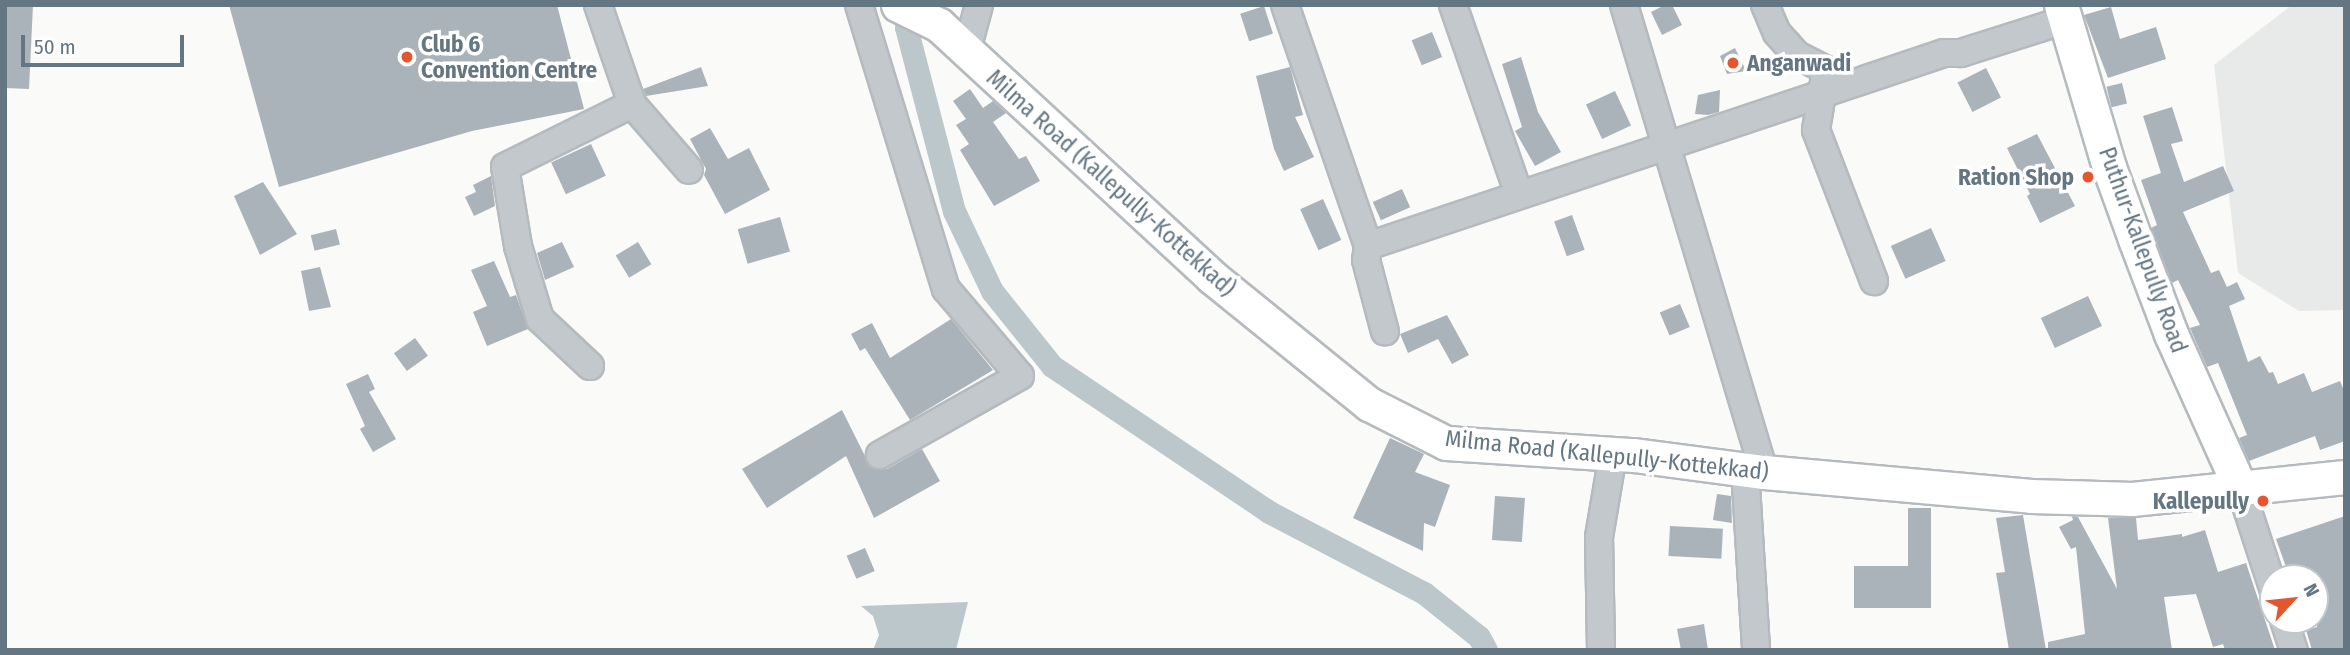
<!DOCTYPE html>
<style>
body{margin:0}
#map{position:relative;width:2350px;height:655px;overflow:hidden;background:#fafaf8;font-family:"Fira Sans Condensed",sans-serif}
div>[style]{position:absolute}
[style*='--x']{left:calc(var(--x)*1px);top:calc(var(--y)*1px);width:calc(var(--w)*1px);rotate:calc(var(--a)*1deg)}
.built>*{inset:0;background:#e8e9e9}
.water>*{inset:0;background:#bbc7cb}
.canal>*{height:23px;margin:-11.5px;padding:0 11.5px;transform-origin:11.5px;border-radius:11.5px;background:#bbc7cb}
.building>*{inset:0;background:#aab3b9;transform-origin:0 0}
.roads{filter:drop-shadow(2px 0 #b5babe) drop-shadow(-2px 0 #b5babe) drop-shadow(0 2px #b5babe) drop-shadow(0 -2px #b5babe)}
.minor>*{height:26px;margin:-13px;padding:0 13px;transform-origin:13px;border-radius:13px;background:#c3c8cc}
.major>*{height:33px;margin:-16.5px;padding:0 16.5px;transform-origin:16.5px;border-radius:16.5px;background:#fff}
.dots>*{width:19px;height:19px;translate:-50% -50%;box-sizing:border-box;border:4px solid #fff;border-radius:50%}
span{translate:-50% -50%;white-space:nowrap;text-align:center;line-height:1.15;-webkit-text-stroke:7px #fff;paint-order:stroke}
.poi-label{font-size:23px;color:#657683;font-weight:700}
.left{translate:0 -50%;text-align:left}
.right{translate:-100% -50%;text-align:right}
.street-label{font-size:23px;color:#657683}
.frame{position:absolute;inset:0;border:7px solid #657683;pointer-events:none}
.north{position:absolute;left:2259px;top:564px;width:70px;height:70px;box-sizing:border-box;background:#fff;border:2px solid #c1c8cd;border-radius:50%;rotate:63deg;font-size:19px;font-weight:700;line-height:28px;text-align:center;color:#657683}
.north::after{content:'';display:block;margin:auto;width:24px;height:32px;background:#e4572e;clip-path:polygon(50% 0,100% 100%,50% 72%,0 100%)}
.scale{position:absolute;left:21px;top:35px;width:163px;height:32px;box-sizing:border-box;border:4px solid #657683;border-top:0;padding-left:9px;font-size:21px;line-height:24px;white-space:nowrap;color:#657683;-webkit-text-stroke:5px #fff;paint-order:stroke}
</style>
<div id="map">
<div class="built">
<div style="clip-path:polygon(2292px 5px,2345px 5px,2345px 310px,2299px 311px,2238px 273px,2214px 65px)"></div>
</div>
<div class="water">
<div style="clip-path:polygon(968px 602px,956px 650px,873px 650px,879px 635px,873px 616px,861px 606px)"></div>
</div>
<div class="canal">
<div style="--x:906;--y:5;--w:22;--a:90"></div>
<div style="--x:906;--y:27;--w:190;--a:75.4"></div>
<div style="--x:954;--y:211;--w:89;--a:64.6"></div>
<div style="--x:992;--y:291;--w:96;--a:51.3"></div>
<div style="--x:1052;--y:366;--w:262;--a:33.9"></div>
<div style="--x:1269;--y:512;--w:175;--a:27.6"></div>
<div style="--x:1424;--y:593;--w:70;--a:38.7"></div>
<div style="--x:1479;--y:637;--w:15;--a:62"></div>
</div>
<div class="building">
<div style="clip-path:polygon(5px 5px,33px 5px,29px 89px,5px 88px)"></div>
<div style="clip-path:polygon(229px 5px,557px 5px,584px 109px,472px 131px,279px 187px)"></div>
<div style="clip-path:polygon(1665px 5px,1672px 5px,1682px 25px,1662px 35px,1651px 12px)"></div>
<div style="left:1264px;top:6px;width:29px;height:25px;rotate:72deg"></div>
<div style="clip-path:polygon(2111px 7px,2120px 39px,2156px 27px,2166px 59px,2108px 78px,2084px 15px)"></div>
<div style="left:1432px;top:32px;width:27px;height:22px;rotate:68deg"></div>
<div style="clip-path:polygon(1735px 48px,1746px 71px,1727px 74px,1720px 56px)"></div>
<div style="clip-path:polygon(1521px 57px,1538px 112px,1561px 152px,1535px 166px,1515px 131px,1522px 127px,1502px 64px)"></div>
<div style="clip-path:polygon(701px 67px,708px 86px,646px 96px,643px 89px)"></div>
<div style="clip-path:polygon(1290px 67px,1303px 115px,1295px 117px,1314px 157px,1284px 171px,1274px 149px,1256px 76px)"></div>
<div style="left:1986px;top:68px;width:33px;height:32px;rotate:63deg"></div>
<div style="left:2122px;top:83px;width:21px;height:16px;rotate:76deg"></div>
<div style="clip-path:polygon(970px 89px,983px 108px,993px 101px,1006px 113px,993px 122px,1019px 159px,1026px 156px,1040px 181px,994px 206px,960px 150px,969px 144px,956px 125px,966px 119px,953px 101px)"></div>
<div style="clip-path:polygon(1720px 90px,1719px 112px,1708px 115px,1695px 114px,1698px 95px)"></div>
<div style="left:1615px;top:91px;width:38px;height:32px;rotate:65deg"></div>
<div style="clip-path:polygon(2172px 107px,2183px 141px,2171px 144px,2184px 182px,2223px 166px,2234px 191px,2183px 212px,2211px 273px,2219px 270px,2227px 287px,2237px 282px,2245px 299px,2229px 306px,2248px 362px,2260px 356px,2269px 373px,2273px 372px,2278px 384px,2304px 373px,2312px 392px,2340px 381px,2345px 393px,2345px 441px,2320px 450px,2315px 436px,2249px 461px,2239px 438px,2247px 435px,2218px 363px,2207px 367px,2190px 328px,2200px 325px,2178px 280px,2172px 283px,2151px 228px,2157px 225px,2141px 180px,2161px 173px,2143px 116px)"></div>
<div style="clip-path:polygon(710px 128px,728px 159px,749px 148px,770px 190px,725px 214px,704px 175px,706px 169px,690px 139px)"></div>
<div style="clip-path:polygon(2037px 134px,2075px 206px,2040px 223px,2027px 196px,2030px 194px,2007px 148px)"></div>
<div style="left:591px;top:144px;width:35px;height:44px;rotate:65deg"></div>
<div style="clip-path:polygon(491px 176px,495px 206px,474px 216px,465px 197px,476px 192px,473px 185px)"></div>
<div style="clip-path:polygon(263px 182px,297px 234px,260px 255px,234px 196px)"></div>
<div style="left:1402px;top:189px;width:20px;height:32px;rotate:66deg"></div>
<div style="left:1323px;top:199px;width:45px;height:25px;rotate:66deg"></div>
<div style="left:1572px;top:215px;width:37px;height:19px;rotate:70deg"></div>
<div style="left:780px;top:217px;width:36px;height:44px;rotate:74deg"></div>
<div style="left:1931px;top:228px;width:36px;height:44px;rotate:66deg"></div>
<div style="left:336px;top:229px;width:16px;height:26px;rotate:76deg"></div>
<div style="clip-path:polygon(562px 242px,574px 267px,545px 280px,537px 253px)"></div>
<div style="left:638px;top:242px;width:26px;height:26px;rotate:59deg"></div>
<div style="clip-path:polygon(494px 261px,510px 297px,516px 295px,528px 329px,487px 346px,473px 312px,487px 306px,471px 270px)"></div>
<div style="clip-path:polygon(320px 267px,331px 307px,309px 311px,301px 271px)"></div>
<div style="left:2088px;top:296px;width:33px;height:52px;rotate:65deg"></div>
<div style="left:1680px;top:304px;width:25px;height:22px;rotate:67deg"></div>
<div style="clip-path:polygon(1447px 315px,1469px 355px,1452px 364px,1438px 339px,1408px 353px,1400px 334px)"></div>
<div style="clip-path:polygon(951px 319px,993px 370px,910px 420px,865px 348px,860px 351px,851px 334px,872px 323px,890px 358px)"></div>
<div style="left:415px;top:338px;width:22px;height:26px;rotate:54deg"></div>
<div style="clip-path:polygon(368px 374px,375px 389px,369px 392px,396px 439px,373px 452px,360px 429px,365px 426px,346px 384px)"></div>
<div style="clip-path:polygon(842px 410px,871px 468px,887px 469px,922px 449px,940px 481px,874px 518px,846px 456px,767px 508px,742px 469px)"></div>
<div style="clip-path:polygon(1390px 438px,1424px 454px,1415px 472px,1450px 485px,1435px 527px,1424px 523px,1423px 551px,1353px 518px)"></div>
<div style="clip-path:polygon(1717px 494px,1731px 496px,1732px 523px,1713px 520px)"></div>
<div style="left:1495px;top:496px;width:30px;height:44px;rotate:4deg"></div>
<div style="clip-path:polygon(1908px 508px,1931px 508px,1931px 608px,1854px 608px,1854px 566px,1908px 566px)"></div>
<div style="clip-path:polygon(2023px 515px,2026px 533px,2046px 650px,2009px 650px,1996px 573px,2005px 572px,1996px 518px)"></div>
<div style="clip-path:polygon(2072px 516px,2078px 517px,2117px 589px,2108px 518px,2136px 518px,2138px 540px,2182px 534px,2182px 537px,2205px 530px,2218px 572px,2246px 563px,2275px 650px,2225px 650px,2223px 644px,2213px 647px,2196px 594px,2164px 597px,2172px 650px,2048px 650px,2048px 642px,2085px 634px,2076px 547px,2071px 549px,2059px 527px,2073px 520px)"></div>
<div style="clip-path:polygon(2345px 516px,2345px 650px,2312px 650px,2306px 630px,2317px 627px,2315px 578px,2290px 578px,2276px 539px)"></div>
<div style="left:1670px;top:526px;width:53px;height:30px;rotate:3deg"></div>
<div style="left:865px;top:548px;width:25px;height:20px;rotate:67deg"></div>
<div style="clip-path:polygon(1704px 624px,1708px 650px,1681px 650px,1677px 629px)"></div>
</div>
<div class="roads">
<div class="minor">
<div style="--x:598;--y:5;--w:105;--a:71"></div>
<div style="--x:632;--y:104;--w:87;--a:49.2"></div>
<div style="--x:859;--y:5;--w:297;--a:73"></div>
<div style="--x:946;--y:289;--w:114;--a:49.6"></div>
<div style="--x:1020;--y:376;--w:161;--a:150.6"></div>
<div style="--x:1285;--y:5;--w:255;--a:71"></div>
<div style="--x:1368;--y:246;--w:14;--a:98"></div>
<div style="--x:1366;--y:260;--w:74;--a:75.2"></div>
<div style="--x:1453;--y:5;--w:200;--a:70.8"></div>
<div style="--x:1624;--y:5;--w:488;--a:73.3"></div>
<div style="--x:1765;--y:5;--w:30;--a:67"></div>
<div style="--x:1777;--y:33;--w:30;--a:48"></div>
<div style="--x:1797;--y:55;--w:33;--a:27"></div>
<div style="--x:1826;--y:70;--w:61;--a:99.5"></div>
<div style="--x:1816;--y:130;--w:162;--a:69"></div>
<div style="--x:966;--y:53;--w:50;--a:-74.8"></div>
<div style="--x:1368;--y:246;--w:607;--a:-18.52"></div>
<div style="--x:1944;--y:53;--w:17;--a:0"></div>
<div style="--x:1961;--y:53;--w:109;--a:-17.6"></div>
<div style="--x:590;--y:366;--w:69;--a:-136.8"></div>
<div style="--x:540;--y:319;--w:76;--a:-106.8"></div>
<div style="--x:518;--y:246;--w:80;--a:-99.3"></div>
<div style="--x:505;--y:167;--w:142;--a:-26.4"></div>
<div style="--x:1745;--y:469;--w:181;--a:86.5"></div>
<div style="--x:2241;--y:490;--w:103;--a:71.9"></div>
<div style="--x:2284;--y:620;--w:32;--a:72"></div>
<div style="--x:1601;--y:650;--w:113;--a:-91"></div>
<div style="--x:1599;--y:537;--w:84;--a:-80.4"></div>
</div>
<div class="major">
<div style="--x:898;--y:5;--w:46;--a:26"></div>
<div style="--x:939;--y:25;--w:372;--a:42.7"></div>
<div style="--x:1212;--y:277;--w:202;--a:39"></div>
<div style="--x:1369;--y:404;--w:86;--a:26.9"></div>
<div style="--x:1446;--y:443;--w:188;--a:3.7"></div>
<div style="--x:1634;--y:455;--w:131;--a:7.5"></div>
<div style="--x:1764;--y:472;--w:268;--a:5.1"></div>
<div style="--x:2031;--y:496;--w:101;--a:1.7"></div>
<div style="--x:2132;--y:499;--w:214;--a:-5.9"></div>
<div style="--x:2061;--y:5;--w:169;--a:73.5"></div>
<div style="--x:2109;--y:167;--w:77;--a:70.1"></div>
<div style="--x:2135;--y:239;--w:102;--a:69.2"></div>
<div style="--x:2171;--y:334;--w:171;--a:65.8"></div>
</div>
</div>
<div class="dots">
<div style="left:407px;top:57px;background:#e4572e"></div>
<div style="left:1733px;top:63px;background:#e4572e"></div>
<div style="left:2088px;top:177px;background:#e4572e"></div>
<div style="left:2263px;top:501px;background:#e4572e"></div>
</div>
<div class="poi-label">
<span class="left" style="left:421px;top:57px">Club 6<br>Convention Centre</span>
<span class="left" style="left:1747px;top:63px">Anganwadi</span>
<span class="right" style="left:2074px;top:177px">Ration Shop</span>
<span class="right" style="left:2249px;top:501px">Kallepully</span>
</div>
<div class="street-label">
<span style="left:1111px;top:183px;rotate:42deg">Milma Road (Kallepully-Kottekkad)</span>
<span style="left:2143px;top:250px;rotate:70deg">Puthur-Kallepully Road</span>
<span style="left:1607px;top:455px;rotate:6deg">Milma Road (Kallepully-Kottekkad)</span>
</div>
<div class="frame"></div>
<div class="north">N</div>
<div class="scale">50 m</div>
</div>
